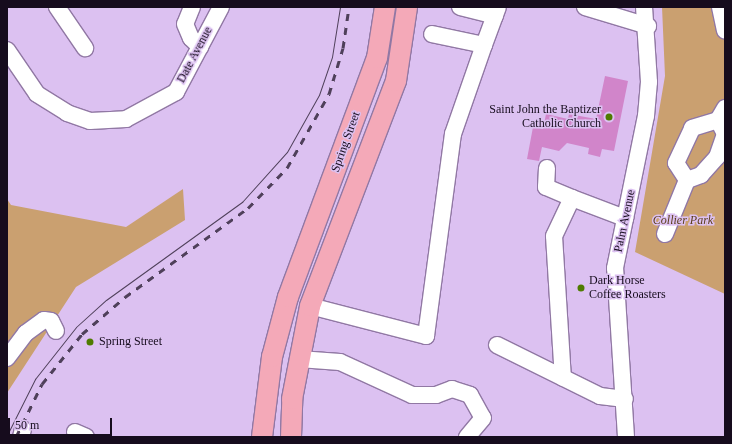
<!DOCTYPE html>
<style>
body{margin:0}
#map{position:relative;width:732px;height:444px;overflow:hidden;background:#dcc1f1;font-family:"Times New Roman",serif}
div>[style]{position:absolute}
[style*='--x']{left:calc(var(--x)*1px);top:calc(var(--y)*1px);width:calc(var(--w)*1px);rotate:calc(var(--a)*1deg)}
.green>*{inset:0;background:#caa070}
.building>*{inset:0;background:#d185ca}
.roads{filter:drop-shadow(1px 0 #9178a4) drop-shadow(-1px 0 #9178a4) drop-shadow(0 1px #9178a4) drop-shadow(0 -1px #9178a4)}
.minor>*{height:16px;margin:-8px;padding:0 8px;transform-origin:8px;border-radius:8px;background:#fff}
.major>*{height:20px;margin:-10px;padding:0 10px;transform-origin:10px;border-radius:10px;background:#f4a9b8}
.tram>*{height:1px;margin:-0.5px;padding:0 0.5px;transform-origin:0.5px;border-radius:0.5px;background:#4f405a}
.rail>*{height:3px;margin-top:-1.5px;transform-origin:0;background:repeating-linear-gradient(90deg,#4f405a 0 7px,transparent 0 14px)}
.dots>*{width:11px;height:11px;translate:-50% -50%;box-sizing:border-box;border:2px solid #dcc1f1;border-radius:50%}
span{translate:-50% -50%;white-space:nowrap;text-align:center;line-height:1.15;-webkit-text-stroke:3px #dcc1f1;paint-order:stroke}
.street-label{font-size:12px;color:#160c1d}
.poi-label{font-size:12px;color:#160c1d}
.right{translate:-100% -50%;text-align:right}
.left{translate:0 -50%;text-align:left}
.park-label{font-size:12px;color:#5b3e1b;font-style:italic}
.frame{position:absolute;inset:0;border:8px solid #160c1d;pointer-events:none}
.scale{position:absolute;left:8px;top:418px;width:104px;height:18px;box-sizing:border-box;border:2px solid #160c1d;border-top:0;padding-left:5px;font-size:12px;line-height:14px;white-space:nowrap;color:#160c1d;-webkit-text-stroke:3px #dcc1f1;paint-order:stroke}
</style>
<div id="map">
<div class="green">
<div style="clip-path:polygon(662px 7px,725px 7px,725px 294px,635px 252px,665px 76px)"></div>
<div style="clip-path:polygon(183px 189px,185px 220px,76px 287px,7px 393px,7px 199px,11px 205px,126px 227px)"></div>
</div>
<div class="building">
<div style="clip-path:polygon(605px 76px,628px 81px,614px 151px,602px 149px,600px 157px,588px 154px,589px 148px,567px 143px,559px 151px,542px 147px,539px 161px,527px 159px,533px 127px,543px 129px,546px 114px,568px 119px,569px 114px,596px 119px)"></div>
</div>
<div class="roads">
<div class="minor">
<div style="--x:57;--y:7;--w:50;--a:55.7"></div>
<div style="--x:192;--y:7;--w:18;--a:112"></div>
<div style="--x:185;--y:24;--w:15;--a:67"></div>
<div style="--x:191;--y:38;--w:13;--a:45"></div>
<div style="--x:460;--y:7;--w:36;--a:14"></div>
<div style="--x:585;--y:7;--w:66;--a:16.8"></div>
<div style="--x:720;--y:7;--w:24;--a:78"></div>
<div style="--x:484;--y:45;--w:40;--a:-69.8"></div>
<div style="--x:7;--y:50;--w:53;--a:55.7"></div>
<div style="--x:37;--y:94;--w:36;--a:32"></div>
<div style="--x:67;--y:113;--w:24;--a:19"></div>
<div style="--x:90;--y:121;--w:36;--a:-3"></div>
<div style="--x:126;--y:119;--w:57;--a:-28.4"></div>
<div style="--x:176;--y:92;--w:96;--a:-62.1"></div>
<div style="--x:718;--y:120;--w:16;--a:63"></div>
<div style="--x:725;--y:134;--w:24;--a:109"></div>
<div style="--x:717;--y:157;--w:24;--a:132"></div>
<div style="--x:701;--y:175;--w:15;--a:160"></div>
<div style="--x:687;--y:180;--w:20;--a:-123"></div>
<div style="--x:676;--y:163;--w:38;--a:-65"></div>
<div style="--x:692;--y:128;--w:27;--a:-17"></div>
<div style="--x:718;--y:120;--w:14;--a:-60"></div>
<div style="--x:547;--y:168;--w:19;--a:93"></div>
<div style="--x:546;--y:187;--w:28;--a:23"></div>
<div style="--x:572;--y:198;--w:42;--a:115.3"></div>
<div style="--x:554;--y:236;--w:142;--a:86.4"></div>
<div style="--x:572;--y:198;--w:57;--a:20.7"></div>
<div style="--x:665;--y:234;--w:58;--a:-67.8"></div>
<div style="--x:310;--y:306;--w:120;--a:14.5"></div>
<div style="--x:426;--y:336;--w:204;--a:-82.4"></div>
<div style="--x:453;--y:134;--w:94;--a:-70.8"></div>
<div style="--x:484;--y:45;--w:53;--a:-168.1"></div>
<div style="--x:497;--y:345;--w:115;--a:26.3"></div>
<div style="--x:600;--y:396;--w:25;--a:7"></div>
<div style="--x:7;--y:358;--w:31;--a:-53"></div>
<div style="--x:26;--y:333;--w:22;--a:-36"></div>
<div style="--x:44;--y:320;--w:7;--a:8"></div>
<div style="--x:51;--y:321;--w:11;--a:63"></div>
<div style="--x:299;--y:359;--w:41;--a:4.2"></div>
<div style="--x:340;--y:362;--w:79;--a:24.6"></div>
<div style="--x:412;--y:395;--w:24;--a:0"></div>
<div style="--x:436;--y:395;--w:17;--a:-21"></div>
<div style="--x:452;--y:389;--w:19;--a:18"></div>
<div style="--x:470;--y:395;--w:26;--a:61"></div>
<div style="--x:483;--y:418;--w:25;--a:130"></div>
<div style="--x:75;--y:432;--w:12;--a:24"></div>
<div style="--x:21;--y:437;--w:8;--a:-76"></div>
<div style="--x:626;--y:437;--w:169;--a:-93.7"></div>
<div style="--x:615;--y:268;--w:155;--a:-78.5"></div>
<div style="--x:646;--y:116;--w:34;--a:-85"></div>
<div style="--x:649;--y:82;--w:75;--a:-93.8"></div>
</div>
<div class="major">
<div style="--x:262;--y:437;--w:81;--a:-82.9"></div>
<div style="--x:272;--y:357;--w:62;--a:-75.1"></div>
<div style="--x:288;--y:297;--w:255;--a:-69.6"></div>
<div style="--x:377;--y:58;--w:52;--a:-81.1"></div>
<div style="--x:291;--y:437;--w:38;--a:-88"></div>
<div style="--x:292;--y:399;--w:95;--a:-79"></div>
<div style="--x:310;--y:306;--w:241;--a:-69.1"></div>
<div style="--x:396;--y:81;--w:75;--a:-81.5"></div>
</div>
</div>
<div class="tram">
<div style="--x:7;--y:435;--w:63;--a:-63.4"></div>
<div style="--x:35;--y:379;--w:66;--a:-51.7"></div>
<div style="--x:76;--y:327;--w:40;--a:-42"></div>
<div style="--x:106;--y:300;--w:168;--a:-35.8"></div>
<div style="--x:242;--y:202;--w:67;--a:-48"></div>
<div style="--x:287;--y:152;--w:65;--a:-60.7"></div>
<div style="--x:319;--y:95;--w:40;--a:-71.1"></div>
<div style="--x:332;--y:57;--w:51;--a:-80.9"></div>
</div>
<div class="rail">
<div style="--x:16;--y:437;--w:59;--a:-63.9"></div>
<div style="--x:42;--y:384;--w:64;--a:-51.3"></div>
<div style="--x:82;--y:334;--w:57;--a:-40.7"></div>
<div style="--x:125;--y:297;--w:152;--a:-35.9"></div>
<div style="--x:248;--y:208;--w:56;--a:-45.7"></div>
<div style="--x:287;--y:168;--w:85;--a:-60.4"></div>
<div style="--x:329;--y:94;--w:48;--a:-73.1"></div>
<div style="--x:343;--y:48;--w:41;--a:-81.7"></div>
</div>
<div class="dots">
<div style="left:609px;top:117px;background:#4f7b00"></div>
<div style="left:581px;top:288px;background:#4f7b00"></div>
<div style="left:90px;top:342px;background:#4f7b00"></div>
</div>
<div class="street-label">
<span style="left:195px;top:55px;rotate:-62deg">Date Avenue</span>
<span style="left:346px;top:142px;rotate:-70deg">Spring Street</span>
<span style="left:625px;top:221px;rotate:-78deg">Palm Avenue</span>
</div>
<div class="poi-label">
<span class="right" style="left:601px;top:117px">Saint John the Baptizer<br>Catholic Church</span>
<span class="left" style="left:589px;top:288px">Dark Horse<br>Coffee Roasters</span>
<span class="left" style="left:99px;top:342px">Spring Street</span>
</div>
<div class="park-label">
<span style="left:683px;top:221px">Collier Park</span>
</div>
<div class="frame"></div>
<div class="scale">50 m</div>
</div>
